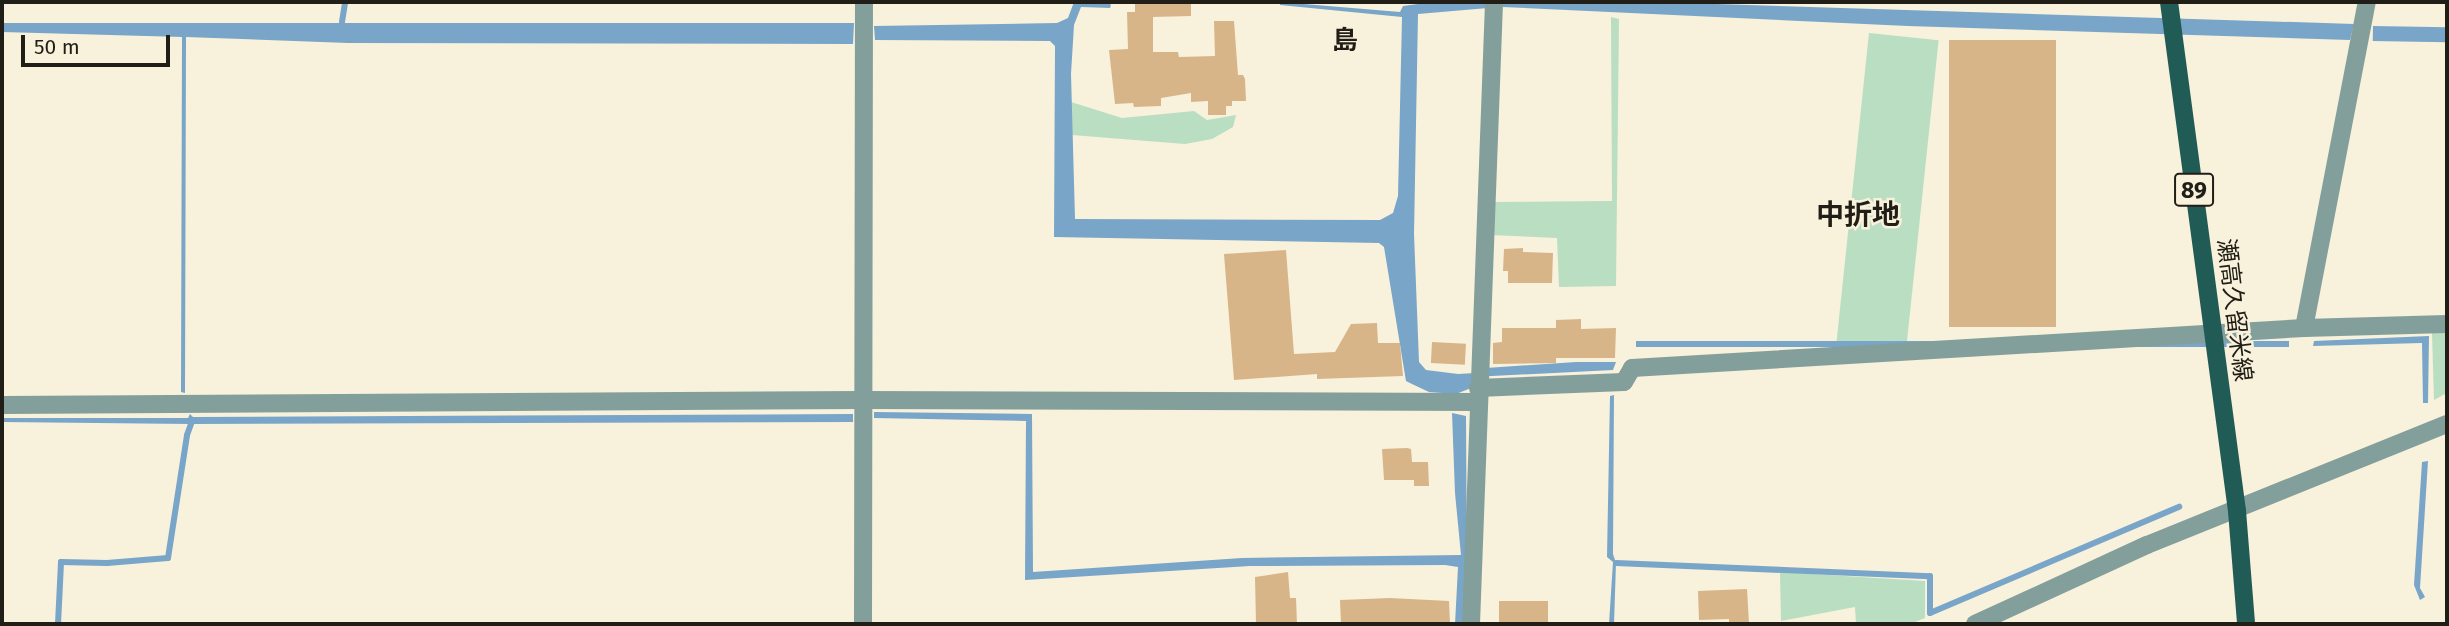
<!DOCTYPE html>
<meta charset="utf-8">
<style>
body{margin:0}
#map{position:relative;width:2449px;height:626px;overflow:hidden;background:#f8f1dc;font-family:"Fira Sans","Noto Sans JP",sans-serif}
div>[style]{position:absolute}
[style*='--x']{left:calc(var(--x)*1px);top:calc(var(--y)*1px);width:calc(var(--w)*1px);rotate:calc(var(--a)*1deg)}
.green>*{inset:0;background:#badec2;transform-origin:0 0}
.water>*{inset:0;background:#78a5c8;transform-origin:0 0}
.stream>*{height:6px;margin:-3px;padding:0 3px;transform-origin:3px;border-radius:3px;background:#78a5c8}
.building>*{inset:0;background:#d8b588;transform-origin:0 0}
.minor>*{height:18px;margin:-9px;padding:0 9px;transform-origin:9px;border-radius:9px;background:#839f9b}
.tertiary>*{height:18px;margin:-9px;padding:0 9px;transform-origin:9px;border-radius:9px;background:#839f9b}
.primary>*{height:18px;margin:-9px;padding:0 9px;transform-origin:9px;border-radius:9px;background:#215b55}
span{translate:-50% -50%;white-space:nowrap;text-align:center;line-height:1.15;-webkit-text-stroke:5px #f8f1dc;paint-order:stroke}
.shield-label span{padding:2px 5px;background:#f8f1dc;border:2px solid;border-radius:5px;-webkit-text-stroke-width:0}
.shield-label{font-size:23px;color:#201e16;font-weight:700}
.street-label{font-size:24px;color:#201e16}
.neighbourhood-label{font-size:26px;color:#201e16;font-weight:700}
.quarter-label{font-size:28px;color:#201e16;font-weight:700}
.frame{position:absolute;inset:0;border:4px solid #201e16;pointer-events:none}
.scale{position:absolute;left:21px;top:35px;width:149px;height:32px;box-sizing:border-box;border:4px solid #201e16;border-top:0;padding-left:9px;font-size:21px;line-height:24px;white-space:nowrap;color:#201e16;-webkit-text-stroke:5px #f8f1dc;paint-order:stroke}
</style>
<div id="map">
<div class="green">
<div style="clip-path:polygon(1611px 17px,1619px 19px,1616px 286px,1559px 287px,1557px 238px,1490px 235px,1493px 202px,1612px 201px)"></div>
<div style="left:1869px;top:33px;width:70px;height:312px;rotate:6deg"></div>
<div style="clip-path:polygon(1071px 102px,1122px 118px,1194px 111px,1207px 120px,1236px 115px,1233px 127px,1212px 139px,1185px 144px,1072px 135px)"></div>
<div style="clip-path:polygon(2447px 332px,2447px 393px,2434px 400px,2432px 333px)"></div>
<div style="clip-path:polygon(1780px 572px,1925px 581px,1925px 618px,1910px 624px,1856px 624px,1855px 607px,1781px 621px)"></div>
</div>
<div class="water">
<div style="clip-path:polygon(1074px 2px,1108px 2px,1111px 5px,1110px 8px,1081px 7px,1074px 25px,1071px 74px,1075px 219px,1380px 220px,1393px 213px,1398px 196px,1402px 17px,1280px 5px,1280px 2px,1400px 12px,1403px 6px,1433px 2px,1488px 2px,1488px 8px,1418px 14px,1414px 234px,1419px 362px,1426px 370px,1458px 374px,1475px 373px,1486px 368px,1576px 362px,1616px 362px,1613px 370px,1472px 377px,1471px 388px,1456px 394px,1429px 392px,1412px 384px,1406px 381px,1384px 247px,1379px 243px,1054px 237px,1055px 46px,1050px 41px,875px 40px,874px 26px,1057px 23px,1068px 18px)"></div>
<div style="clip-path:polygon(1501px 2px,1653px 2px,2354px 24px,2350px 40px,1908px 26px,1502px 7px)"></div>
<div style="clip-path:polygon(2px 23px,854px 23px,853px 44px,348px 43px,186px 37px,185px 393px,181px 392px,182px 37px,2px 32px)"></div>
<div style="left:2373px;top:26px;width:74px;height:15px;rotate:1deg"></div>
<div style="clip-path:polygon(2429px 336px,2428px 403px,2423px 403px,2422px 343px,2313px 346px,2314px 341px)"></div>
<div style="left:2289px;top:341px;width:6px;height:653px;rotate:90deg"></div>
<div style="clip-path:polygon(1614px 395px,1613px 554px,1616px 563px,1614px 624px,1609px 624px,1613px 562px,1607px 557px,1610px 396px)"></div>
<div style="clip-path:polygon(874px 412px,1032px 414px,1033px 572px,1242px 558px,1461px 555px,1455px 493px,1452px 413px,1466px 416px,1467px 580px,1463px 624px,1455px 624px,1458px 567px,1445px 565px,1250px 566px,1025px 580px,1026px 421px,874px 418px)"></div>
<div style="clip-path:polygon(190px 414px,193px 417px,853px 414px,853px 422px,191px 424px,2px 422px,2px 418px,188px 418px)"></div>
<div style="clip-path:polygon(2428px 461px,2420px 588px,2425px 597px,2420px 600px,2414px 585px,2422px 462px)"></div>
</div>
<div class="stream">
<div style="--x:342;--y:22;--w:20;--a:-81"></div>
<div style="--x:1616;--y:563;--w:314;--a:2.4"></div>
<div style="--x:1930;--y:576;--w:37;--a:90"></div>
<div style="--x:1930;--y:613;--w:271;--a:-23.1"></div>
<div style="--x:58;--y:624;--w:62;--a:-87.2"></div>
<div style="--x:61;--y:562;--w:46;--a:1.2"></div>
<div style="--x:107;--y:563;--w:61;--a:-4.7"></div>
<div style="--x:168;--y:558;--w:124;--a:-81.2"></div>
<div style="--x:187;--y:435;--w:12;--a:-70"></div>
</div>
<div class="building">
<div style="clip-path:polygon(1135px 2px,1191px 2px,1191px 16px,1153px 17px,1153px 52px,1178px 52px,1179px 57px,1215px 56px,1214px 21px,1234px 21px,1238px 75px,1243px 75px,1245px 79px,1246px 101px,1232px 101px,1232px 106px,1226px 106px,1226px 115px,1208px 115px,1208px 101px,1191px 102px,1191px 93px,1161px 98px,1161px 106px,1134px 107px,1133px 103px,1115px 104px,1109px 50px,1128px 49px,1127px 12px,1135px 12px)"></div>
<div style="left:2056px;top:40px;width:287px;height:107px;rotate:90deg"></div>
<div style="clip-path:polygon(1523px 248px,1523px 252px,1553px 253px,1552px 283px,1508px 283px,1508px 271px,1503px 271px,1504px 249px)"></div>
<div style="clip-path:polygon(1286px 250px,1294px 354px,1335px 352px,1351px 324px,1377px 323px,1378px 343px,1400px 343px,1403px 376px,1317px 379px,1317px 374px,1234px 380px,1224px 254px)"></div>
<div style="clip-path:polygon(1581px 319px,1581px 329px,1616px 328px,1615px 358px,1556px 358px,1556px 363px,1493px 364px,1493px 343px,1502px 342px,1502px 328px,1556px 328px,1556px 320px)"></div>
<div style="left:1432px;top:342px;width:34px;height:21px;rotate:3deg"></div>
<div style="clip-path:polygon(1407px 448px,1411px 449px,1412px 462px,1428px 462px,1429px 486px,1414px 486px,1414px 480px,1384px 480px,1382px 449px)"></div>
<div style="clip-path:polygon(1288px 572px,1290px 598px,1296px 598px,1297px 624px,1256px 624px,1255px 577px)"></div>
<div style="clip-path:polygon(1747px 589px,1749px 624px,1729px 624px,1729px 619px,1699px 620px,1698px 591px)"></div>
<div style="clip-path:polygon(1390px 598px,1449px 601px,1450px 624px,1341px 624px,1340px 600px)"></div>
<div style="left:1548px;top:601px;width:23px;height:49px;rotate:90deg"></div>
</div>
<div class="minor">
<div style="--x:2304;--y:328;--w:332;--a:-79.1"></div>
<div style="--x:1478;--y:388;--w:146;--a:-2.4"></div>
<div style="--x:1624;--y:382;--w:16;--a:-60"></div>
<div style="--x:1632;--y:368;--w:673;--a:-3.41"></div>
<div style="--x:2304;--y:328;--w:143;--a:-1.6"></div>
<div style="--x:2;--y:405;--w:860;--a:-0.33"></div>
<div style="--x:862;--y:400;--w:616;--a:0.19"></div>
<div style="--x:863;--y:624;--w:622;--a:-89.91"></div>
<div style="--x:1471;--y:624;--w:622;--a:-87.88"></div>
</div>
<div class="tertiary">
<div style="--x:1975;--y:624;--w:189;--a:-24.7"></div>
<div style="--x:2147;--y:545;--w:323;--a:-22"></div>
</div>
<div class="primary">
<div style="--x:2169;--y:2;--w:514;--a:82.39"></div>
<div style="--x:2237;--y:511;--w:113;--a:85.4"></div>
</div>
<div class="shield-label">
<span style="left:2194px;top:190px">89</span>
</div>
<div class="street-label">
<span style="left:2234px;top:310px;rotate:83deg">瀬高久留米線</span>
</div>
<div class="neighbourhood-label">
<span style="left:1345px;top:41px">島</span>
</div>
<div class="quarter-label">
<span style="left:1858px;top:215px">中折地</span>
</div>
<div class="frame"></div>
<div class="scale">50 m</div>
</div>
